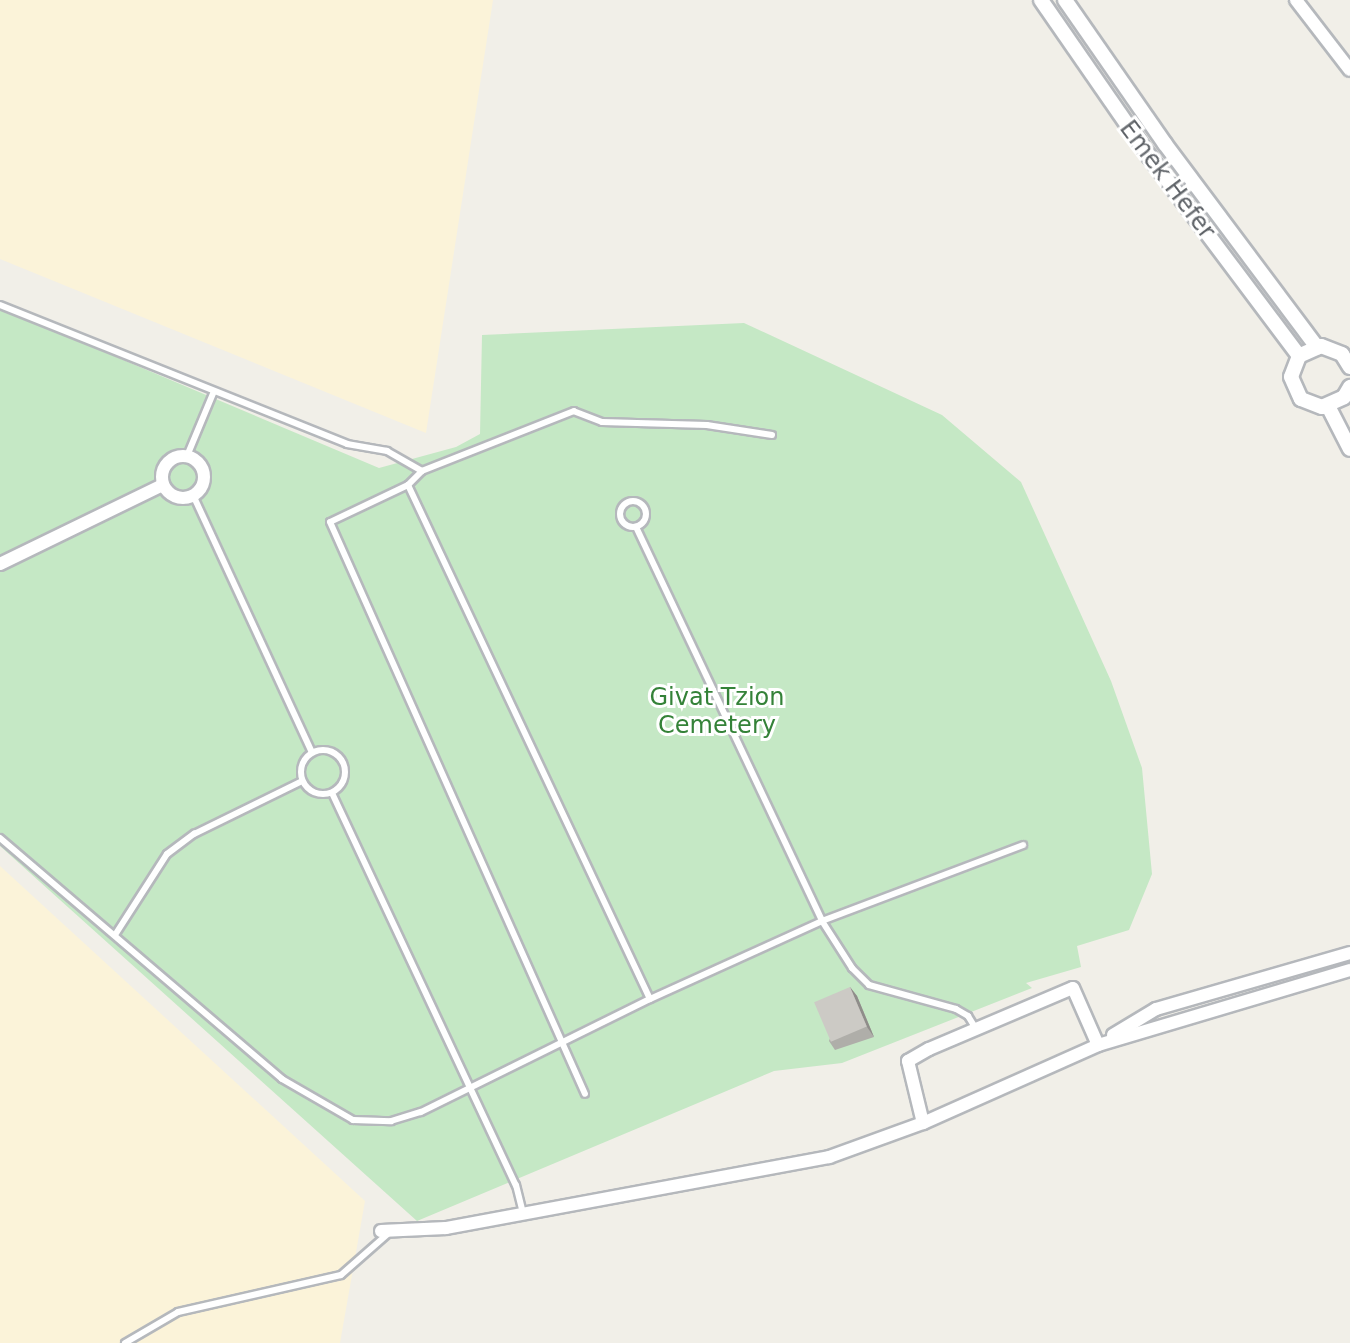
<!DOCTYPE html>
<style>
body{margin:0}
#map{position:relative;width:1350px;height:1343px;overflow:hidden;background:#f1efe8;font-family:"DejaVu Sans",sans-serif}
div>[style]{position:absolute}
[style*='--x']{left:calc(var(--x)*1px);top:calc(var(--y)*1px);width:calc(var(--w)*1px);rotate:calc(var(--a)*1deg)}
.green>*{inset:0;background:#c5e8c5}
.sand>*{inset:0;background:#fbf3d9}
.roads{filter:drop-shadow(2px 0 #b5b8bc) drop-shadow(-2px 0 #b5b8bc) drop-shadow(0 2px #b5b8bc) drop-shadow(0 -2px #b5b8bc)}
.service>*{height:6px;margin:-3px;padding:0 3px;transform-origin:3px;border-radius:3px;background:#fff}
.service>.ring{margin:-3px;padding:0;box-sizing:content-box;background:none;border:6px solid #fff;border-radius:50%}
.minor>*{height:12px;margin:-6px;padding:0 6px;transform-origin:6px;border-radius:6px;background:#fff}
.minor>.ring{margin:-6px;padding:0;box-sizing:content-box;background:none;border:12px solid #fff;border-radius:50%}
.tertiary>*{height:14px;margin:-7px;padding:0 7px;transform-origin:7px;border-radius:7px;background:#fff}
.wall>*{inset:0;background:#afaea9}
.shaded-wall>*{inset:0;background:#8f8d8a}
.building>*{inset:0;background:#cccac5;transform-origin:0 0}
span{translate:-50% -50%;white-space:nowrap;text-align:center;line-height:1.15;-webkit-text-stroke:6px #fff;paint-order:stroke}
.street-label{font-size:24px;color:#5f6368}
.park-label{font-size:24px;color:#348238}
</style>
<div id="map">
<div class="green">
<div style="clip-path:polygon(0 308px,379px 468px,456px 447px,480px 434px,482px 335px,744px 323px,942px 415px,1021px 482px,1111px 681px,1142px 768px,1152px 874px,1129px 930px,1077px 946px,1081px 967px,1026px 983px,1032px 988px,842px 1063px,774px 1071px,417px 1221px,0 846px)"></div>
</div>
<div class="sand">
<div style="clip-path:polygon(0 0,493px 0,426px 433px,0 259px)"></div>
<div style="clip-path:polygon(0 866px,365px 1201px,340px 1343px,0 1343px)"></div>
</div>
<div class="roads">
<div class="service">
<div style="--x:0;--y:305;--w:374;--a:21.8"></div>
<div style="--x:347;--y:444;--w:41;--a:9.9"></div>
<div style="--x:387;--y:451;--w:40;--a:29.7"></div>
<div style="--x:772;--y:435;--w:66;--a:-171.3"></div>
<div style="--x:707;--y:425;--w:105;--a:-178.4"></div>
<div style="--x:602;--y:422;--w:30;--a:-159"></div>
<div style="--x:574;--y:411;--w:163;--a:158.5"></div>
<div style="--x:422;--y:471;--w:20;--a:135"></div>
<div style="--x:408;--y:485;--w:568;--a:64.79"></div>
<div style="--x:650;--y:999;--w:189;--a:-24.4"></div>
<div style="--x:822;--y:921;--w:215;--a:-20.7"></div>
<div style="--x:187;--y:456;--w:70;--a:-67.4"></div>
<div style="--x:408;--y:485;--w:86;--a:154.6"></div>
<div style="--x:330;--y:522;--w:626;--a:65.97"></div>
<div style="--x:193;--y:495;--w:283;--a:65.2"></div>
<div class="ring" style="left:620px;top:501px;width:20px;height:20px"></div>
<div style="--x:636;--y:527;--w:436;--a:64.7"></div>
<div style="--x:822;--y:921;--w:56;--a:57.4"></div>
<div style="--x:852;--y:968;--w:24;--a:45"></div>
<div style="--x:869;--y:985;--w:90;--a:15.4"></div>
<div style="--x:956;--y:1009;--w:14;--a:30"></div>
<div style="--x:968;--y:1016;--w:15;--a:58"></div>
<div class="ring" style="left:301px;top:750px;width:38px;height:38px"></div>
<div style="--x:332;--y:793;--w:433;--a:64.9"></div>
<div style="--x:516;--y:1185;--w:30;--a:76"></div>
<div style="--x:0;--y:838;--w:371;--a:40.5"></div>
<div style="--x:282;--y:1079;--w:82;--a:30"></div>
<div style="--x:353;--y:1120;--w:38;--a:2"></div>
<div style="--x:391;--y:1121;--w:31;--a:-17"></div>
<div style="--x:421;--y:1112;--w:255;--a:-26.3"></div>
<div style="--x:115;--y:935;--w:96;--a:-57.3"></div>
<div style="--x:167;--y:854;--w:34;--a:-37"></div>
<div style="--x:194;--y:834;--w:120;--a:-26.1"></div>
<div style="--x:125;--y:1343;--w:61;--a:-30.3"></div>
<div style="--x:178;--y:1312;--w:167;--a:-12.8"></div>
<div style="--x:341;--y:1275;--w:67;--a:-41.3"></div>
</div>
<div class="minor">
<div style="--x:1296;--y:0;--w:88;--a:52.4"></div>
<div class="ring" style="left:162px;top:456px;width:30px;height:30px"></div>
<div style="--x:0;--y:564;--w:181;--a:-25.9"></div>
<div style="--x:1113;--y:1035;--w:50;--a:-31.2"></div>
<div style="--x:1156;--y:1009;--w:202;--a:-16.1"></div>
<div style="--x:923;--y:1123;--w:64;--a:-103.6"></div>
<div style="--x:908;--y:1061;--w:24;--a:-30"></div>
<div style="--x:929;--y:1049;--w:156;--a:-23"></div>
<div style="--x:1073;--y:988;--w:62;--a:66.3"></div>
<div style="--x:381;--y:1231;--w:65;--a:-2.6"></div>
<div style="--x:446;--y:1228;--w:390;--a:-10.5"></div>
<div style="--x:829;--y:1157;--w:100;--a:-19.9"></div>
<div style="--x:923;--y:1123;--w:192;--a:-24"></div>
<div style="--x:1098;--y:1045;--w:263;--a:-16.6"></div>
</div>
<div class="tertiary">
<div style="--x:1041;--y:0;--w:190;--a:55.3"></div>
<div style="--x:1149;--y:156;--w:250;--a:53.1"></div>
<div style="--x:1065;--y:0;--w:175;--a:55.2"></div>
<div style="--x:1165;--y:144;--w:254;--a:53.2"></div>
<div style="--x:1350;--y:367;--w:15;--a:-122"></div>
<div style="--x:1342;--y:354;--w:22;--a:-159"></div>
<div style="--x:1321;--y:346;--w:24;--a:156"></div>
<div style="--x:1299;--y:356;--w:22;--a:111"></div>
<div style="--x:1291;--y:377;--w:24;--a:66"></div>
<div style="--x:1301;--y:399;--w:22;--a:21"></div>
<div style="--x:1322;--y:407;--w:24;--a:-24"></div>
<div style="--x:1344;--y:397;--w:12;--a:-59"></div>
<div style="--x:1328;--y:406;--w:48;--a:62.9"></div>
</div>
</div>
<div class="wall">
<div style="clip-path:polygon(850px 987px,857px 996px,874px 1037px,835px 1050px,829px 1041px)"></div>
</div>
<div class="shaded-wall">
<div style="clip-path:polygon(850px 987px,857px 996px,874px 1037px,867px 1027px)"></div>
</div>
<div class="building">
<div style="left:850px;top:987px;width:43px;height:39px;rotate:67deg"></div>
</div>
<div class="street-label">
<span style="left:1167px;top:180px;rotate:53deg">Emek Hefer</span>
</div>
<div class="park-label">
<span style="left:717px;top:712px">Givat Tzion<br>Cemetery</span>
</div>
</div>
